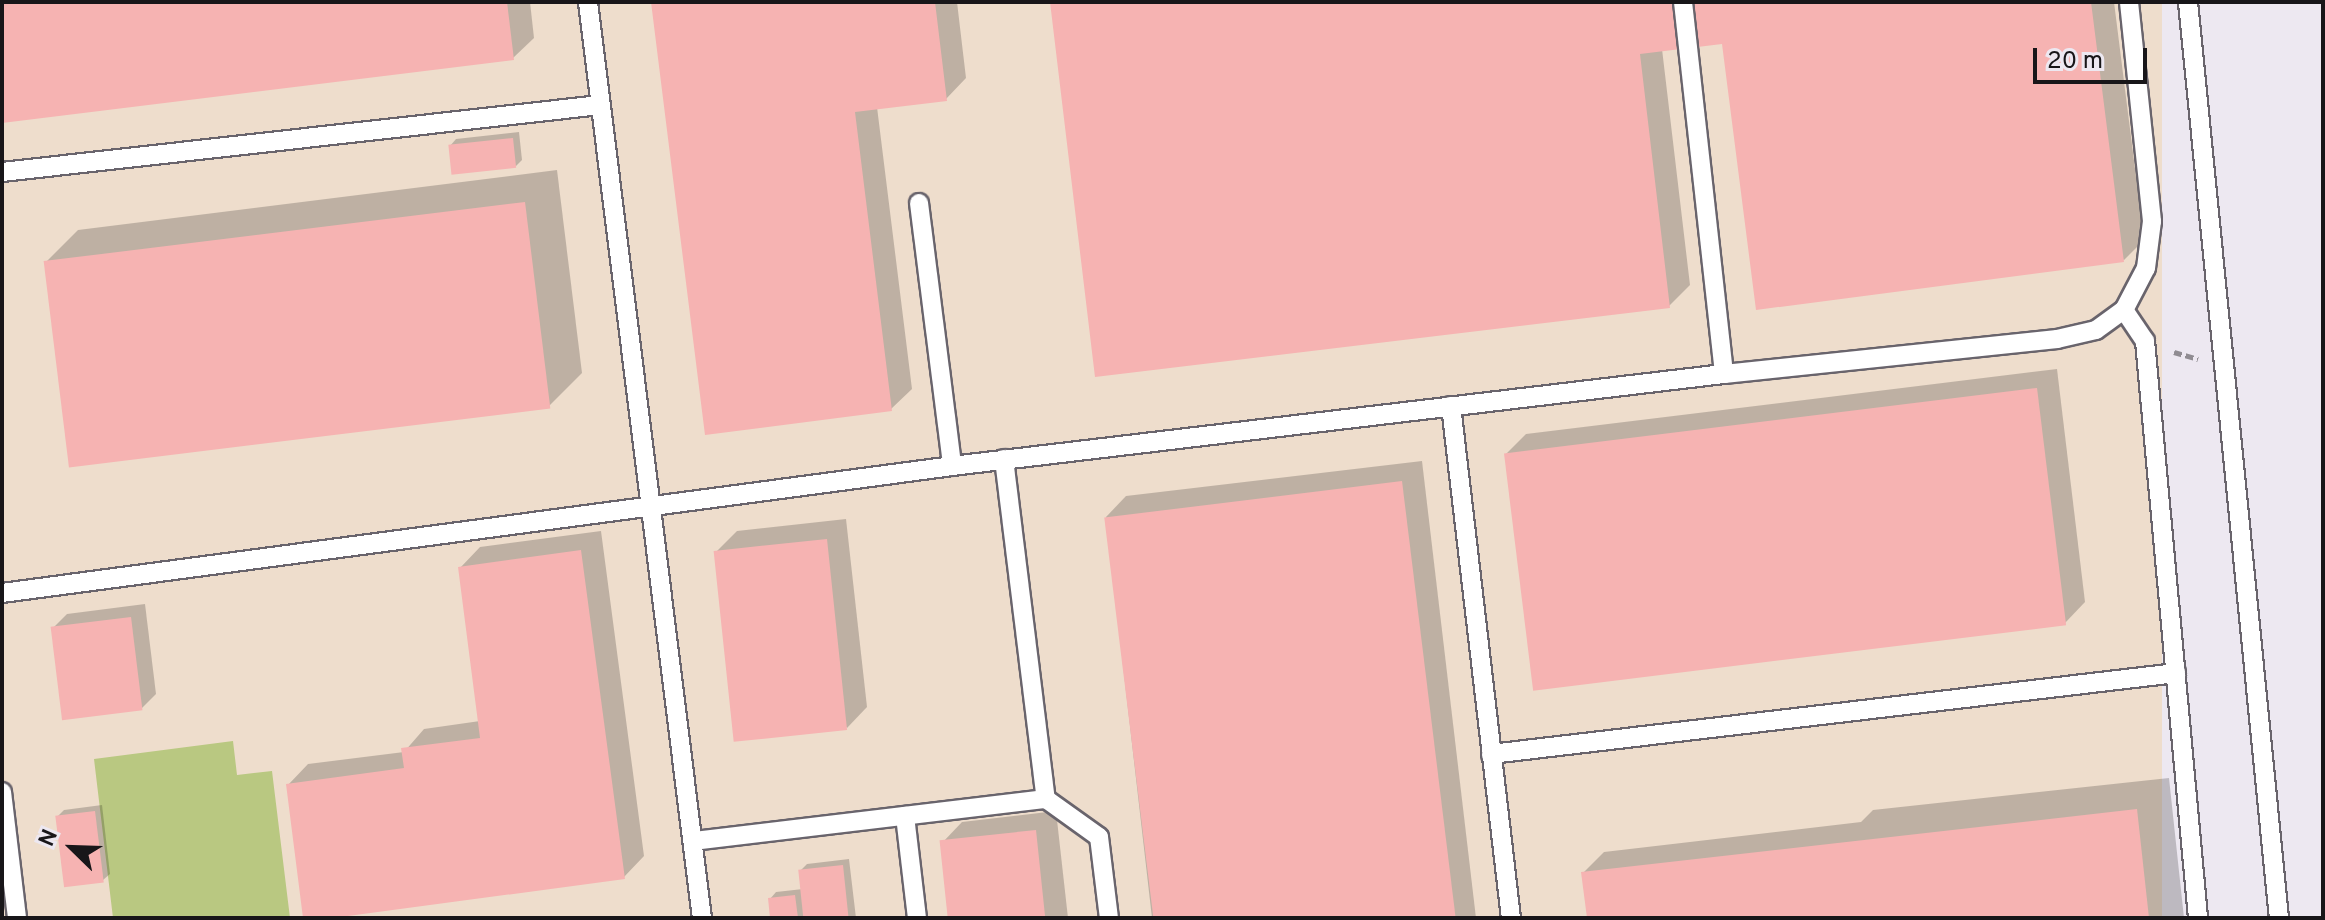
<!DOCTYPE html>
<style>
body{margin:0}
#map{position:relative;width:2325px;height:920px;overflow:hidden;background:#ede8f1;font-family:Overpass,sans-serif}
div>[style]{position:absolute}
[style*='--x']{left:calc(var(--x)*1px);top:calc(var(--y)*1px);width:calc(var(--w)*1px);rotate:calc(var(--a)*1deg)}
.industrial>*{inset:0;background:#edc;transform-origin:0 0}
.green>*{inset:0;background:#b9c881}
.shadow>*{inset:0;background:#0003}
.building>*{inset:0;background:#f6b3b2;transform-origin:0 0}
.path>*{height:5px;margin-top:-2.5px;transform-origin:0;background:repeating-linear-gradient(90deg,#908c92 0 8px,transparent 0 12px)}
.roads{filter:drop-shadow(2px 0 #69646c) drop-shadow(-2px 0 #69646c) drop-shadow(0 2px #69646c) drop-shadow(0 -2px #69646c)}
.service>*{height:18px;margin:-9px;padding:0 9px;transform-origin:9px;border-radius:9px;background:#fff}
span{translate:-50% -50%;white-space:nowrap;text-align:center;line-height:1.15;-webkit-text-stroke:6px #ede8f1;paint-order:stroke}
.frame{position:absolute;inset:0;border:4px solid #181619;pointer-events:none}
.north{position:absolute;left:32px;top:808px;width:80px;height:80px;-webkit-text-stroke:6px #ede8f1;paint-order:stroke;rotate:293deg;font-size:22px;font-weight:700;line-height:32px;text-align:center;color:#181619}
.north::after{content:'';display:block;margin:auto;width:28px;height:36px;background:#181619;clip-path:polygon(50% 0,100% 100%,50% 72%,0 100%)}
.scale{position:absolute;left:2033px;top:48px;width:114px;height:36px;box-sizing:border-box;border:4px solid #181619;border-top:0;padding-left:10px;font-size:24px;line-height:28px;white-space:nowrap;color:#181619;-webkit-text-stroke:6px #ede8f1;paint-order:stroke}
</style>
<div id="map">
<div class="industrial">
<div style="left:2px;top:2px;width:2160px;height:916px"></div>
</div>
<div class="green">
<div style="clip-path:polygon(233px 741px,237px 775px,272px 771px,290px 918px,113px 918px,94px 759px)"></div>
</div>
<div class="shadow">
<div style="clip-path:polygon(2px 2px,530px 2px,534px 38px,513px 58px,2px 120px)"></div>
<div style="clip-path:polygon(653px 2px,957px 2px,966px 78px,946px 99px,877px 107px,912px 389px,891px 409px)"></div>
<div style="clip-path:polygon(1052px 2px,2114px 2px,2144px 240px,2124px 260px,1723px 41px,1662px 49px,1690px 285px,1669px 306px)"></div>
<div style="clip-path:polygon(519px 132px,522px 160px,516px 166px,450px 146px,456px 139px)"></div>
<div style="clip-path:polygon(557px 170px,582px 373px,549px 406px,46px 262px,78px 230px)"></div>
<div style="clip-path:polygon(2057px 369px,2085px 602px,2065px 623px,1506px 454px,1526px 434px)"></div>
<div style="clip-path:polygon(1422px 461px,1476px 918px,1152px 918px,1106px 517px,1126px 496px)"></div>
<div style="clip-path:polygon(846px 519px,867px 707px,847px 728px,716px 552px,737px 531px)"></div>
<div style="clip-path:polygon(601px 531px,644px 856px,624px 877px,305px 918px,288px 785px,308px 764px,404px 752px,424px 729px,480px 721px,460px 568px,480px 547px)"></div>
<div style="clip-path:polygon(145px 604px,156px 694px,142px 708px,53px 628px,67px 614px)"></div>
<div style="clip-path:polygon(2169px 778px,2184px 918px,1589px 918px,1583px 873px,1604px 852px,1861px 822px,1873px 810px)"></div>
<div style="clip-path:polygon(102px 805px,110px 874px,103px 880px,58px 816px,64px 810px)"></div>
<div style="clip-path:polygon(1056px 811px,1068px 918px,951px 918px,942px 843px,962px 822px)"></div>
<div style="clip-path:polygon(849px 859px,856px 918px,772px 918px,770px 899px,776px 892px,803px 889px,800px 871px,807px 864px)"></div>
</div>
<div class="building">
<div style="clip-path:polygon(2px 2px,507px 2px,514px 60px,2px 123px)"></div>
<div style="clip-path:polygon(651px 2px,935px 2px,947px 101px,855px 112px,892px 411px,705px 435px)"></div>
<div style="clip-path:polygon(1050px 2px,2091px 2px,2124px 262px,1756px 310px,1722px 44px,1640px 54px,1670px 308px,1095px 377px)"></div>
<div style="left:513px;top:138px;width:30px;height:65px;rotate:84deg"></div>
<div style="left:525px;top:202px;width:208px;height:485px;rotate:83deg"></div>
<div style="left:2037px;top:388px;width:239px;height:537px;rotate:83deg"></div>
<div style="left:1402px;top:481px;width:440px;height:300px;rotate:83deg"></div>
<div style="left:827px;top:539px;width:192px;height:114px;rotate:84deg"></div>
<div style="clip-path:polygon(581px 550px,625px 879px,333px 918px,303px 918px,286px 784px,404px 768px,401px 748px,480px 738px,458px 567px)"></div>
<div style="left:131px;top:617px;width:94px;height:81px;rotate:83deg"></div>
<div style="clip-path:polygon(2137px 809px,2149px 918px,1587px 918px,1581px 872px)"></div>
<div style="left:95px;top:811px;width:72px;height:40px;rotate:83deg"></div>
<div style="left:1036px;top:830px;width:89px;height:97px;rotate:84deg"></div>
<div style="left:843px;top:865px;width:53px;height:45px;rotate:84deg"></div>
<div style="clip-path:polygon(795px 895px,798px 918px,770px 918px,768px 898px)"></div>
</div>
<div class="path">
<div style="--x:2174;--y:352;--w:25;--a:16"></div>
</div>
<div class="roads">
<div class="service">
<div style="--x:588;--y:2;--w:923;--a:82.91"></div>
<div style="--x:1683;--y:2;--w:374;--a:83.7"></div>
<div style="--x:2188;--y:2;--w:921;--a:84.33"></div>
<div style="--x:2;--y:172;--w:602;--a:-6.39"></div>
<div style="--x:919;--y:203;--w:265;--a:82.8"></div>
<div style="--x:2124;--y:310;--w:37;--a:56"></div>
<div style="--x:2145;--y:341;--w:579;--a:84.75"></div>
<div style="--x:1451;--y:406;--w:516;--a:83.32"></div>
<div style="--x:1004;--y:459;--w:343;--a:83"></div>
<div style="--x:1046;--y:799;--w:65;--a:35.6"></div>
<div style="--x:1099;--y:837;--w:82;--a:83"></div>
<div style="--x:2;--y:593;--w:958;--a:-7.61"></div>
<div style="--x:952;--y:466;--w:777;--a:-6.8"></div>
<div style="--x:1724;--y:374;--w:335;--a:-6"></div>
<div style="--x:2057;--y:339;--w:40;--a:-13"></div>
<div style="--x:2096;--y:330;--w:34;--a:-36"></div>
<div style="--x:2124;--y:310;--w:47;--a:-62.4"></div>
<div style="--x:2146;--y:268;--w:47;--a:-82.7"></div>
<div style="--x:2152;--y:221;--w:220;--a:-96"></div>
<div style="--x:1491;--y:754;--w:690;--a:-6.74"></div>
<div style="--x:2;--y:792;--w:127;--a:83.2"></div>
<div style="--x:905;--y:816;--w:103;--a:83.3"></div>
<div style="--x:693;--y:841;--w:355;--a:-6.8"></div>
</div>
</div>
<div class="frame"></div>
<div class="north">N</div>
<div class="scale">20 m</div>
</div>
